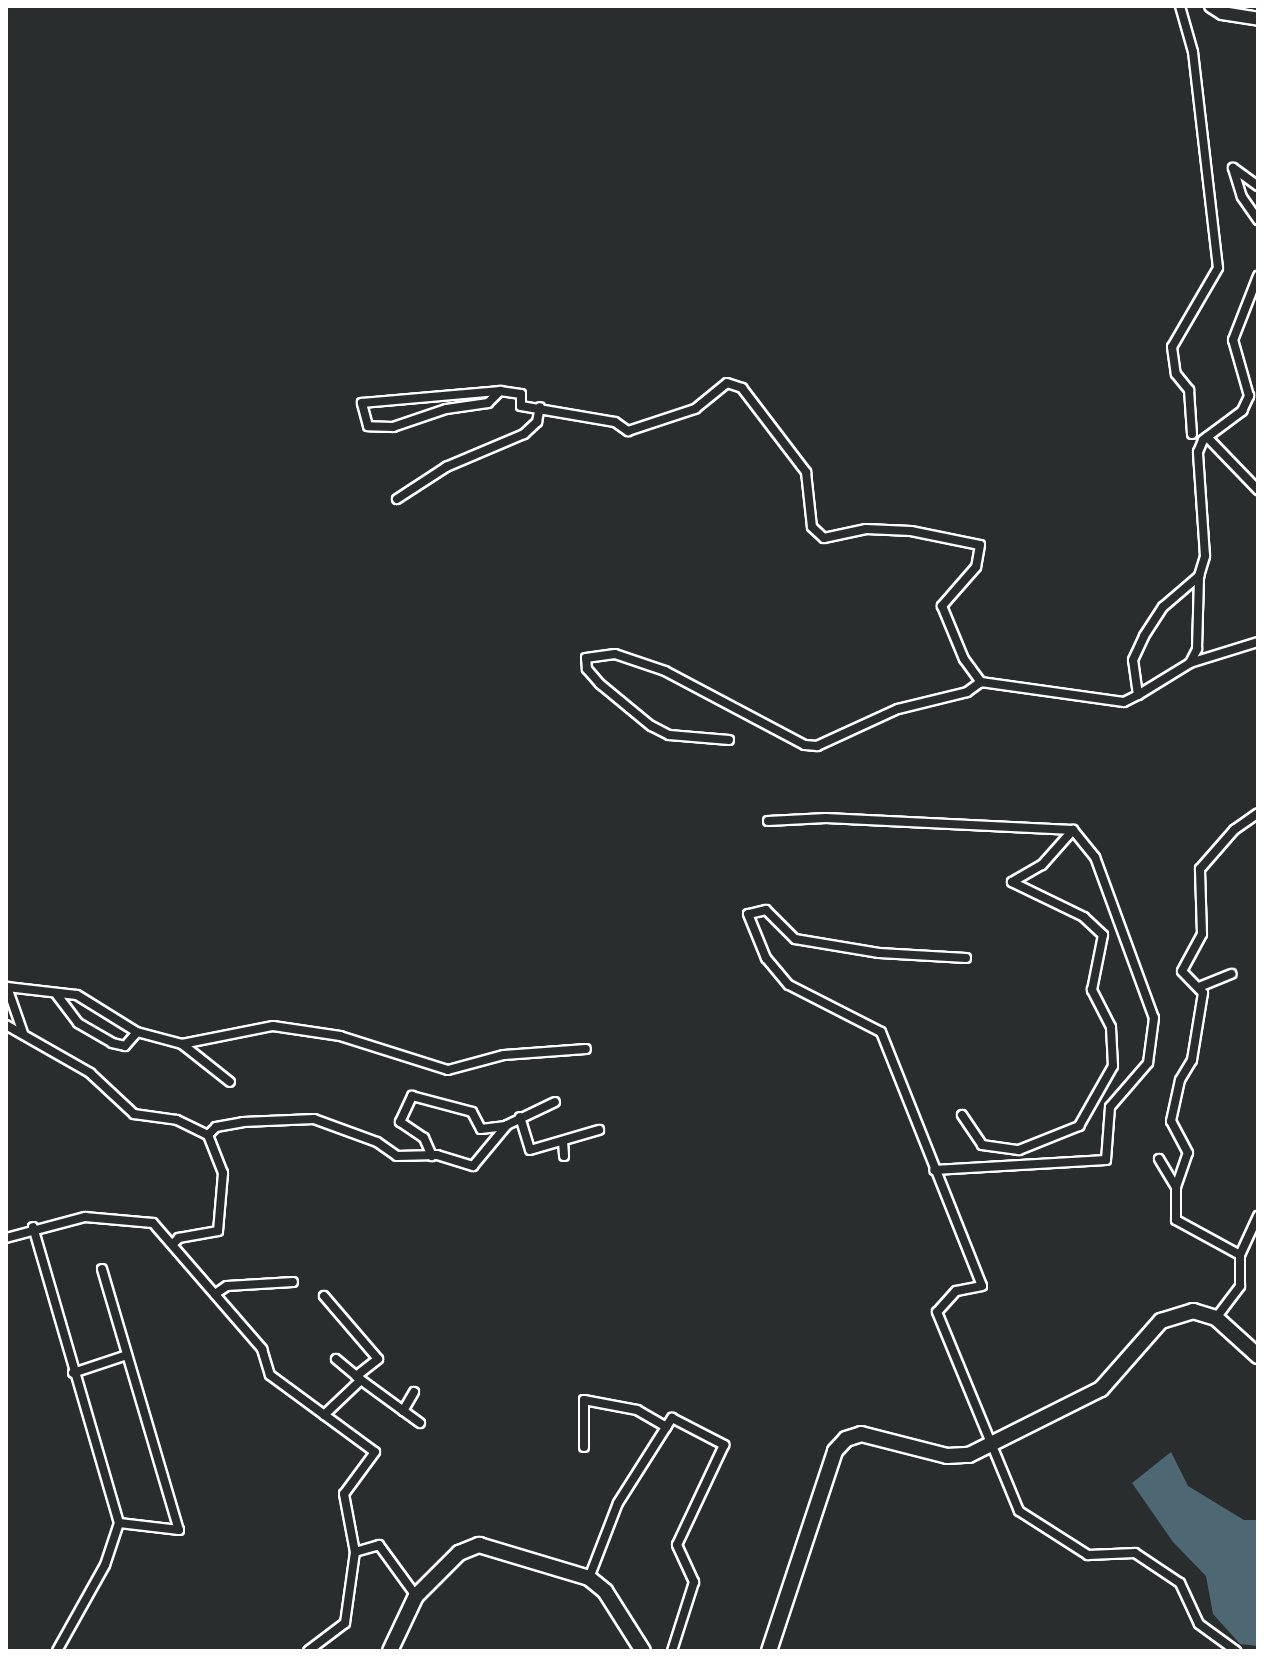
<!DOCTYPE html>
<style>
body{margin:0}
#map{position:relative;width:1264px;height:1657px;overflow:hidden;background:#2a2d2e;font-family:"Shantell Sans",sans-serif}
div>[style]{position:absolute}
[style*='--x']{left:calc(var(--x)*1px);top:calc(var(--y)*1px);width:calc(var(--w)*1px);rotate:calc(var(--a)*1deg)}
.water>*{inset:0;background:#4d6872}
.roads{filter:drop-shadow(2px 0 #fff) drop-shadow(-2px 0 #fff) drop-shadow(0 2px #fff) drop-shadow(0 -2px #fff)}
.street>*{height:8px;margin:-4px;padding:0 4px;transform-origin:4px;border-radius:4px;background:#2a2d2e}
.secondary>*{height:12px;margin:-6px;padding:0 6px;transform-origin:6px;border-radius:6px;background:#2a2d2e}
.primary>*{height:14px;margin:-7px;padding:0 7px;transform-origin:7px;border-radius:7px;background:#2a2d2e}
span{translate:-50% -50%;white-space:nowrap;text-align:center;line-height:1.15;-webkit-text-stroke:6px #2a2d2e;paint-order:stroke}
.frame{position:absolute;inset:0;border:8px solid #fff;pointer-events:none}
</style>
<div id="map">
<div class="water">
<div style="clip-path:polygon(1171px 1452px,1188px 1486px,1244px 1520px,1258px 1520px,1258px 1646px,1240px 1644px,1213px 1614px,1206px 1576px,1173px 1542px,1132px 1483px)"></div>
</div>
<div class="roads">
<div class="street">
<div style="--x:1180;--y:6;--w:48;--a:74.2"></div>
<div style="--x:1193;--y:52;--w:217;--a:83.4"></div>
<div style="--x:1218;--y:268;--w:91;--a:120.2"></div>
<div style="--x:1172;--y:347;--w:27;--a:82"></div>
<div style="--x:1176;--y:374;--w:21;--a:51"></div>
<div style="--x:1189;--y:390;--w:44;--a:86.1"></div>
<div style="--x:1258;--y:186;--w:31;--a:-144"></div>
<div style="--x:1233;--y:168;--w:30;--a:73"></div>
<div style="--x:1242;--y:197;--w:28;--a:55"></div>
<div style="--x:500;--y:391;--w:17;--a:135"></div>
<div style="--x:488;--y:403;--w:42;--a:171.9"></div>
<div style="--x:446;--y:409;--w:56;--a:161.2"></div>
<div style="--x:393;--y:427;--w:25;--a:-178"></div>
<div style="--x:368;--y:426;--w:24;--a:-105"></div>
<div style="--x:362;--y:403;--w:139;--a:-5"></div>
<div style="--x:500;--y:391;--w:21;--a:8"></div>
<div style="--x:521;--y:394;--w:12;--a:90"></div>
<div style="--x:521;--y:406;--w:95;--a:9.7"></div>
<div style="--x:615;--y:422;--w:16;--a:35"></div>
<div style="--x:628;--y:431;--w:71;--a:-18.2"></div>
<div style="--x:695;--y:409;--w:41;--a:-39.1"></div>
<div style="--x:727;--y:383;--w:16;--a:18"></div>
<div style="--x:742;--y:388;--w:106;--a:52.7"></div>
<div style="--x:806;--y:472;--w:55;--a:83.8"></div>
<div style="--x:812;--y:527;--w:16;--a:43"></div>
<div style="--x:824;--y:538;--w:43;--a:-12.1"></div>
<div style="--x:866;--y:529;--w:45;--a:2.5"></div>
<div style="--x:911;--y:531;--w:70;--a:11.5"></div>
<div style="--x:980;--y:545;--w:22;--a:100"></div>
<div style="--x:976;--y:567;--w:52;--a:131.1"></div>
<div style="--x:942;--y:606;--w:57;--a:67.5"></div>
<div style="--x:964;--y:659;--w:29;--a:54"></div>
<div style="--x:981;--y:682;--w:144;--a:8"></div>
<div style="--x:1124;--y:702;--w:16;--a:-27"></div>
<div style="--x:1138;--y:695;--w:35;--a:-98"></div>
<div style="--x:1133;--y:660;--w:26;--a:-65"></div>
<div style="--x:1144;--y:636;--w:35;--a:-57"></div>
<div style="--x:1163;--y:607;--w:48;--a:-40.7"></div>
<div style="--x:1199;--y:576;--w:21;--a:-73"></div>
<div style="--x:1205;--y:556;--w:104;--a:-93.9"></div>
<div style="--x:1198;--y:452;--w:13;--a:-67"></div>
<div style="--x:1203;--y:440;--w:49;--a:-36.6"></div>
<div style="--x:1242;--y:411;--w:17;--a:-65"></div>
<div style="--x:1249;--y:396;--w:58;--a:-105.9"></div>
<div style="--x:1233;--y:340;--w:69;--a:-68.7"></div>
<div style="--x:1207;--y:437;--w:74;--a:46.1"></div>
<div style="--x:397;--y:499;--w:59;--a:-33.1"></div>
<div style="--x:446;--y:467;--w:85;--a:-22.9"></div>
<div style="--x:524;--y:434;--w:18;--a:-43"></div>
<div style="--x:537;--y:422;--w:15;--a:-79"></div>
<div style="--x:1190;--y:663;--w:71;--a:-17.2"></div>
<div style="--x:1138;--y:695;--w:61;--a:-31.6"></div>
<div style="--x:1190;--y:663;--w:16;--a:-63"></div>
<div style="--x:1197;--y:649;--w:73;--a:-88.4"></div>
<div style="--x:729;--y:740;--w:60;--a:-175.2"></div>
<div style="--x:669;--y:735;--w:20;--a:-153"></div>
<div style="--x:651;--y:726;--w:66;--a:-140.5"></div>
<div style="--x:600;--y:684;--w:20;--a:-131"></div>
<div style="--x:587;--y:669;--w:11;--a:-95"></div>
<div style="--x:586;--y:658;--w:29;--a:-8"></div>
<div style="--x:615;--y:654;--w:53;--a:18.8"></div>
<div style="--x:665;--y:671;--w:158;--a:27.9"></div>
<div style="--x:805;--y:745;--w:12;--a:5"></div>
<div style="--x:817;--y:746;--w:89;--a:-24.6"></div>
<div style="--x:898;--y:709;--w:71;--a:-13.8"></div>
<div style="--x:967;--y:692;--w:17;--a:-36"></div>
<div style="--x:768;--y:821;--w:58;--a:-3"></div>
<div style="--x:826;--y:818;--w:247;--a:2.8"></div>
<div style="--x:1073;--y:830;--w:35;--a:51"></div>
<div style="--x:1095;--y:857;--w:171;--a:69.9"></div>
<div style="--x:1154;--y:1018;--w:45;--a:97.6"></div>
<div style="--x:1148;--y:1063;--w:58;--a:130.8"></div>
<div style="--x:1110;--y:1107;--w:53;--a:94.3"></div>
<div style="--x:1106;--y:1160;--w:172;--a:176.7"></div>
<div style="--x:1012;--y:882;--w:34;--a:-30"></div>
<div style="--x:1042;--y:865;--w:47;--a:-48.5"></div>
<div style="--x:966;--y:958;--w:87;--a:-176.7"></div>
<div style="--x:879;--y:953;--w:85;--a:-170.5"></div>
<div style="--x:795;--y:939;--w:41;--a:-135"></div>
<div style="--x:766;--y:910;--w:18;--a:167"></div>
<div style="--x:748;--y:914;--w:48;--a:67.8"></div>
<div style="--x:766;--y:958;--w:35;--a:50"></div>
<div style="--x:789;--y:985;--w:103;--a:27.1"></div>
<div style="--x:881;--y:1032;--w:273;--a:68.3"></div>
<div style="--x:982;--y:1286;--w:26;--a:169"></div>
<div style="--x:956;--y:1291;--w:28;--a:132"></div>
<div style="--x:937;--y:1312;--w:215;--a:67.6"></div>
<div style="--x:1019;--y:1511;--w:82;--a:32.5"></div>
<div style="--x:1088;--y:1555;--w:47;--a:-2.4"></div>
<div style="--x:1135;--y:1553;--w:54;--a:33.7"></div>
<div style="--x:1180;--y:1583;--w:45;--a:65.1"></div>
<div style="--x:1199;--y:1624;--w:46;--a:36.1"></div>
<div style="--x:1199;--y:987;--w:35;--a:-22"></div>
<div style="--x:57;--y:995;--w:35;--a:53"></div>
<div style="--x:78;--y:1023;--w:39;--a:30"></div>
<div style="--x:112;--y:1043;--w:13;--a:13"></div>
<div style="--x:125;--y:1046;--w:18;--a:-49"></div>
<div style="--x:6;--y:1025;--w:97;--a:29.7"></div>
<div style="--x:90;--y:1073;--w:60;--a:43"></div>
<div style="--x:134;--y:1114;--w:43;--a:7.9"></div>
<div style="--x:177;--y:1120;--w:34;--a:26"></div>
<div style="--x:208;--y:1135;--w:41;--a:68.5"></div>
<div style="--x:223;--y:1173;--w:58;--a:94.9"></div>
<div style="--x:218;--y:1231;--w:40;--a:170"></div>
<div style="--x:179;--y:1238;--w:8;--a:135"></div>
<div style="--x:23;--y:1033;--w:49;--a:-109.2"></div>
<div style="--x:7;--y:987;--w:70;--a:6.5"></div>
<div style="--x:77;--y:995;--w:70;--a:31.7"></div>
<div style="--x:137;--y:1032;--w:47;--a:14.9"></div>
<div style="--x:182;--y:1044;--w:93;--a:-11.2"></div>
<div style="--x:273;--y:1026;--w:68;--a:8.5"></div>
<div style="--x:340;--y:1036;--w:113;--a:17.5"></div>
<div style="--x:448;--y:1070;--w:58;--a:-15"></div>
<div style="--x:504;--y:1055;--w:82;--a:-4.2"></div>
<div style="--x:182;--y:1044;--w:61;--a:38.4"></div>
<div style="--x:962;--y:1115;--w:36;--a:56"></div>
<div style="--x:982;--y:1145;--w:37;--a:8"></div>
<div style="--x:1019;--y:1150;--w:65;--a:-21.8"></div>
<div style="--x:1079;--y:1126;--w:69;--a:-60.5"></div>
<div style="--x:1113;--y:1066;--w:39;--a:-93"></div>
<div style="--x:1111;--y:1027;--w:42;--a:-117.2"></div>
<div style="--x:1092;--y:990;--w:56;--a:-78.7"></div>
<div style="--x:1103;--y:935;--w:26;--a:-137"></div>
<div style="--x:1084;--y:917;--w:80;--a:-154.1"></div>
<div style="--x:520;--y:1117;--w:34;--a:73"></div>
<div style="--x:530;--y:1150;--w:72;--a:-16.2"></div>
<div style="--x:208;--y:1135;--w:11;--a:-45"></div>
<div style="--x:216;--y:1127;--w:27;--a:-10"></div>
<div style="--x:243;--y:1122;--w:71;--a:-2.4"></div>
<div style="--x:314;--y:1119;--w:67;--a:20.1"></div>
<div style="--x:377;--y:1142;--w:24;--a:35"></div>
<div style="--x:397;--y:1156;--w:40;--a:-1.4"></div>
<div style="--x:437;--y:1155;--w:38;--a:17"></div>
<div style="--x:473;--y:1166;--w:53;--a:-50.3"></div>
<div style="--x:507;--y:1125;--w:53;--a:-25.6"></div>
<div style="--x:563;--y:1141;--w:15;--a:86"></div>
<div style="--x:432;--y:1156;--w:20;--a:-114"></div>
<div style="--x:424;--y:1138;--w:29;--a:-146"></div>
<div style="--x:400;--y:1122;--w:29;--a:-65"></div>
<div style="--x:412;--y:1096;--w:62;--a:14.9"></div>
<div style="--x:472;--y:1112;--w:19;--a:62"></div>
<div style="--x:481;--y:1129;--w:25;--a:-7"></div>
<div style="--x:1159;--y:1159;--w:33;--a:59"></div>
<div style="--x:1176;--y:1187;--w:33;--a:90"></div>
<div style="--x:1176;--y:1220;--w:73;--a:28.7"></div>
<div style="--x:1176;--y:1187;--w:36;--a:-71"></div>
<div style="--x:1188;--y:1153;--w:36;--a:-118"></div>
<div style="--x:1171;--y:1121;--w:42;--a:-77.6"></div>
<div style="--x:1180;--y:1080;--w:23;--a:-59"></div>
<div style="--x:1192;--y:1060;--w:68;--a:-80.7"></div>
<div style="--x:1203;--y:993;--w:30;--a:-134"></div>
<div style="--x:1182;--y:971;--w:42;--a:-61.6"></div>
<div style="--x:1202;--y:934;--w:65;--a:-91.8"></div>
<div style="--x:1200;--y:869;--w:52;--a:-48.9"></div>
<div style="--x:1234;--y:830;--w:29;--a:-35"></div>
<div style="--x:33;--y:1227;--w:308;--a:73.8"></div>
<div style="--x:119;--y:1523;--w:44;--a:108.4"></div>
<div style="--x:105;--y:1565;--w:98;--a:119.2"></div>
<div style="--x:6;--y:1238;--w:82;--a:-14.9"></div>
<div style="--x:85;--y:1217;--w:68;--a:5"></div>
<div style="--x:153;--y:1223;--w:167;--a:49.1"></div>
<div style="--x:262;--y:1349;--w:27;--a:73"></div>
<div style="--x:270;--y:1375;--w:130;--a:36.3"></div>
<div style="--x:375;--y:1452;--w:52;--a:126.4"></div>
<div style="--x:344;--y:1494;--w:59;--a:79.3"></div>
<div style="--x:355;--y:1552;--w:72;--a:98"></div>
<div style="--x:345;--y:1623;--w:46;--a:142.9"></div>
<div style="--x:102;--y:1269;--w:272;--a:73.6"></div>
<div style="--x:179;--y:1530;--w:60;--a:-173.3"></div>
<div style="--x:215;--y:1294;--w:14;--a:-34"></div>
<div style="--x:227;--y:1286;--w:66;--a:-3.5"></div>
<div style="--x:324;--y:1296;--w:83;--a:49.4"></div>
<div style="--x:378;--y:1359;--w:28;--a:142"></div>
<div style="--x:1216;--y:1318;--w:40;--a:-53"></div>
<div style="--x:1240;--y:1286;--w:31;--a:-90"></div>
<div style="--x:1240;--y:1255;--w:43;--a:-65.2"></div>
<div style="--x:336;--y:1359;--w:31;--a:40"></div>
<div style="--x:73;--y:1373;--w:57;--a:-18.4"></div>
<div style="--x:403;--y:1411;--w:22;--a:-60"></div>
<div style="--x:324;--y:1415;--w:51;--a:-43.4"></div>
<div style="--x:361;--y:1380;--w:73;--a:36.1"></div>
<div style="--x:584;--y:1447;--w:47;--a:-90"></div>
<div style="--x:584;--y:1400;--w:54;--a:10.7"></div>
<div style="--x:637;--y:1410;--w:34;--a:30"></div>
<div style="--x:355;--y:1552;--w:25;--a:-16"></div>
<div style="--x:379;--y:1545;--w:63;--a:54"></div>
<div style="--x:589;--y:1578;--w:80;--a:-68.9"></div>
<div style="--x:618;--y:1503;--w:101;--a:-57.6"></div>
<div style="--x:672;--y:1418;--w:59;--a:27.4"></div>
<div style="--x:724;--y:1445;--w:110;--a:115.2"></div>
<div style="--x:677;--y:1545;--w:41;--a:65.3"></div>
<div style="--x:694;--y:1582;--w:72;--a:107.7"></div>
</div>
<div class="secondary">
<div style="--x:1211;--y:6;--w:13;--a:32"></div>
<div style="--x:1222;--y:13;--w:36;--a:9"></div>
</div>
<div class="primary">
<div style="--x:390;--y:1651;--w:61;--a:-64.7"></div>
<div style="--x:416;--y:1596;--w:61;--a:-45"></div>
<div style="--x:459;--y:1553;--w:22;--a:-22"></div>
<div style="--x:479;--y:1545;--w:115;--a:16.7"></div>
<div style="--x:589;--y:1578;--w:21;--a:39"></div>
<div style="--x:605;--y:1591;--w:71;--a:57.7"></div>
<div style="--x:769;--y:1651;--w:211;--a:-71.7"></div>
<div style="--x:835;--y:1451;--w:16;--a:-47"></div>
<div style="--x:846;--y:1439;--w:16;--a:-18"></div>
<div style="--x:861;--y:1434;--w:89;--a:14.3"></div>
<div style="--x:947;--y:1456;--w:22;--a:-3"></div>
<div style="--x:969;--y:1455;--w:148;--a:-26.6"></div>
<div style="--x:1101;--y:1389;--w:91;--a:-48.6"></div>
<div style="--x:1161;--y:1321;--w:34;--a:-17"></div>
<div style="--x:1193;--y:1311;--w:24;--a:17"></div>
<div style="--x:1216;--y:1318;--w:57;--a:42.1"></div>
</div>
</div>
<div class="frame"></div>
</div>
